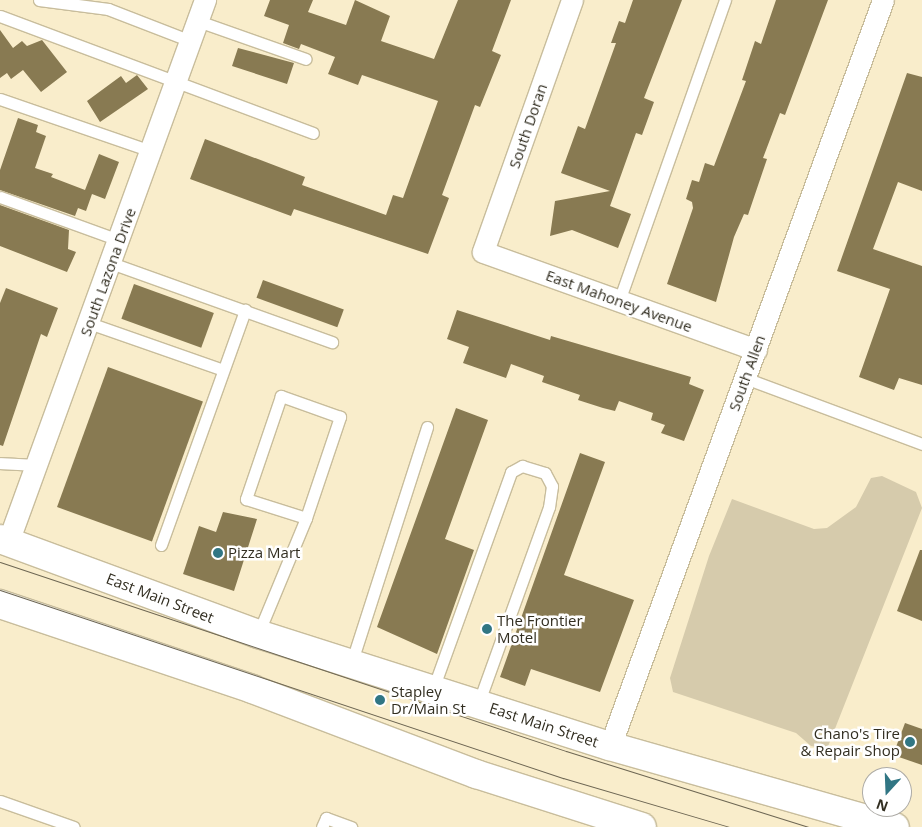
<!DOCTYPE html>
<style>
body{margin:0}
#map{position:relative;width:922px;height:827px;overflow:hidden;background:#f9edcb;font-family:"Open Sans",sans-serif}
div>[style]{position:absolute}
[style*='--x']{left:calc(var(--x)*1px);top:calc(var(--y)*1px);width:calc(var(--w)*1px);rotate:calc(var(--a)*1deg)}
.green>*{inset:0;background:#d6cbac}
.building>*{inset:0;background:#887a52;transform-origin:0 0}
.roads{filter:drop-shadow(1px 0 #c8bd9c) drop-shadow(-1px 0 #c8bd9c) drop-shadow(0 1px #c8bd9c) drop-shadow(0 -1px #c8bd9c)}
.lane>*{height:11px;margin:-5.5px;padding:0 5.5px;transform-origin:5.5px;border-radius:5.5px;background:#fff}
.street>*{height:21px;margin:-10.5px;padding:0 10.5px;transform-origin:10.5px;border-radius:10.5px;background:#fff}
.primary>*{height:28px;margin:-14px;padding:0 14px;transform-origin:14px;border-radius:14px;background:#fff}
.tram>*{height:1px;margin:-0.5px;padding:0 0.5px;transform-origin:0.5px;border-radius:0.5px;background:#6d6653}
.dots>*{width:14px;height:14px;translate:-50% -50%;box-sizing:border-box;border:2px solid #fff;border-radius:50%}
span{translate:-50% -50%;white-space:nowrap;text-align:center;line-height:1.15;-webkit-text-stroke:5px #fff;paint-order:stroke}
.street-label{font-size:15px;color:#322e21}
.poi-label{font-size:15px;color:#322e21}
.left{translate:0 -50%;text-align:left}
.right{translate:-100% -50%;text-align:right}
.north{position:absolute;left:862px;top:767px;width:50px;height:50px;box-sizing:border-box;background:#fff;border:1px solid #adaba6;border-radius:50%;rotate:200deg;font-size:14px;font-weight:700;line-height:20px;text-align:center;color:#322e21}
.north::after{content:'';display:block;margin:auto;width:18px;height:22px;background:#317684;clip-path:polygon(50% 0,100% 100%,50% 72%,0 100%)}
</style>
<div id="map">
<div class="green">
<div style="clip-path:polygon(882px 476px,916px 492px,922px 508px,827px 749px,811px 746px,796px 733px,673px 692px,670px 678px,709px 556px,732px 499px,814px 529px,827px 528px,856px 507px,871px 478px)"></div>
</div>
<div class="building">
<div style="clip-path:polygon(270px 0,313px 0,308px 12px,346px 25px,355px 0,390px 16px,381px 41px,434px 59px,458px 0,511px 0,492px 51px,501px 55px,480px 107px,475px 105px,442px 195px,449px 198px,428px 254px,294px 209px,291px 216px,190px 179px,205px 139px,305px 177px,302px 185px,386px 215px,393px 195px,403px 198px,438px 101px,362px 75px,358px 85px,328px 74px,335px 57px,301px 44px,299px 49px,283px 43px,289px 25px,264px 16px)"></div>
<div style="clip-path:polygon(633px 0,682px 0,644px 98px,654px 102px,642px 135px,636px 133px,610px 206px,631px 214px,618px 248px,572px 230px,550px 236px,555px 201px,610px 191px,561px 173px,578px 126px,585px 129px,616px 43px,611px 43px,619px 21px,625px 23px)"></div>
<div style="clip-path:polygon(776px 0,828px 0,785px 115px,780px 113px,763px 158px,767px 159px,748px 215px,744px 214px,734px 237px,716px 302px,667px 284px,693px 208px,692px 202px,686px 199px,692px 180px,699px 182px,705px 163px,714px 166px,746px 81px,742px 80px,755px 41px,761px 44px)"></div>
<div style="clip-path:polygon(0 30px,13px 48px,22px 41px,27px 46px,42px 40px,67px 72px,41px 92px,23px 70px,11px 79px,7px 73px,0 78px)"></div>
<div style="clip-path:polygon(238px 48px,294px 63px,287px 84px,232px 66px)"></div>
<div style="clip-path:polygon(907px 73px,922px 77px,922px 191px,898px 182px,873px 249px,922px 266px,922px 385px,899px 378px,894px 390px,859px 377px,890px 289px,837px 271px)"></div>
<div style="clip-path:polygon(137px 75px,148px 89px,100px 122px,87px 101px,121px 76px,126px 83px)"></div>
<div style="clip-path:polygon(18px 118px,38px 125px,36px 132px,46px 136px,35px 168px,53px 174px,51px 177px,85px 190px,99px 154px,119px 162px,105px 199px,92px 194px,86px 211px,78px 208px,75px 216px,0 190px,0 170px)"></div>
<div style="clip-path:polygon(0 205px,69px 230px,68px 249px,76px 252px,67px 272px,0 246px)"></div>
<div style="left:263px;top:280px;width:86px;height:19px;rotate:20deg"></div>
<div style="left:134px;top:284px;width:85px;height:37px;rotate:20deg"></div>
<div style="clip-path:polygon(6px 288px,58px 308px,47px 337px,41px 334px,3px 446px,0 445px,0 303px)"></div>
<div style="clip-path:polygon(457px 310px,550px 340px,551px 336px,691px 377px,689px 384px,704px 390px,684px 441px,661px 433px,665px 425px,651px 420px,653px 413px,619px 401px,615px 411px,603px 408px,578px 400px,580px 395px,542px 382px,544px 376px,511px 364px,506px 378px,463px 363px,469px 347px,447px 339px)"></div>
<div style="left:108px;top:367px;width:101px;height:149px;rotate:20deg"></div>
<div style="clip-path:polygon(456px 408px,488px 420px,445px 539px,474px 550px,437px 654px,377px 627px)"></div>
<div style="clip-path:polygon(580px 453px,605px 462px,564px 575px,634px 600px,600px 692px,531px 669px,525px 686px,500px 677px)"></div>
<div style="clip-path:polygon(223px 512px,257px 519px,234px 591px,183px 574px,199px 526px,216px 532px)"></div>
<div style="clip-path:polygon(920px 550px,922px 550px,922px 621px,897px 611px)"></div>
<div style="clip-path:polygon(905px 723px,922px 729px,922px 765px,893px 755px)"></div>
</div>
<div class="roads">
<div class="lane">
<div style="--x:39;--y:0;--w:70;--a:7.4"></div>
<div style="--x:108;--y:9;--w:89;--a:21.1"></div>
<div style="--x:0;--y:16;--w:334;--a:20.5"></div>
<div style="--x:198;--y:21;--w:114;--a:19.4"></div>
<div style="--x:0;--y:99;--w:160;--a:19"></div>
<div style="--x:0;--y:197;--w:127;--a:19.9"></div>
<div style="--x:111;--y:263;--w:235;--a:19.7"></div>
<div style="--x:619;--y:301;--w:319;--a:-70.6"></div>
<div style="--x:89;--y:323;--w:142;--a:19.3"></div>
<div style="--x:745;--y:378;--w:189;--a:20.4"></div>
<div style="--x:0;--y:463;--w:36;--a:3"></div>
<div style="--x:161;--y:545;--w:250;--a:-70.3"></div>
<div style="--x:258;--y:634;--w:126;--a:-67.5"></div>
<div style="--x:306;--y:518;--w:107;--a:-71.4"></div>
<div style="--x:340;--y:417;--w:63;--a:-160.4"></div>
<div style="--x:281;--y:396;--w:109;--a:108.8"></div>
<div style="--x:246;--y:499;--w:63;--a:17.6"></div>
<div style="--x:351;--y:664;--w:249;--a:-72.2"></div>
<div style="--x:433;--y:689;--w:231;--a:-70.2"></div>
<div style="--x:511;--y:472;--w:13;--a:-29"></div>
<div style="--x:522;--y:466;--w:24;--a:17"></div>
<div style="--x:545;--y:473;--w:15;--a:62"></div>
<div style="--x:552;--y:486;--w:21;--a:98"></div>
<div style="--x:549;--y:507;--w:209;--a:109.8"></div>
<div style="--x:0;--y:801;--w:78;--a:19.4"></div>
<div style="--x:322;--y:827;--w:10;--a:-66"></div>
<div style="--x:326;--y:818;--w:27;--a:20"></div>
</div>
<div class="street">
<div style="--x:572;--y:0;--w:267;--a:109.5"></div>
<div style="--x:483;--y:252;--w:290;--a:19.7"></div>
<div style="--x:8;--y:542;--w:577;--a:-70.03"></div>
<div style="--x:610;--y:746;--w:794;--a:-69.9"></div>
</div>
<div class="primary">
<div style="--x:0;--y:539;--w:275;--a:20.2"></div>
<div style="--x:258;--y:634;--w:369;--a:17.7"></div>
<div style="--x:610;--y:746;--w:296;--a:15.9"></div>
<div style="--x:0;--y:604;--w:266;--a:18.6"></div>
<div style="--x:252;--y:689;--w:240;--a:20.8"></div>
<div style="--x:476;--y:774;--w:174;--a:17.7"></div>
</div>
</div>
<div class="tram">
<div style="--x:0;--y:562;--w:597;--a:18.47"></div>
<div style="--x:566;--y:751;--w:255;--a:17.4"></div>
<div style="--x:0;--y:590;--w:594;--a:18.47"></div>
<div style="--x:563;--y:778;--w:174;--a:16.4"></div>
</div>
<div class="dots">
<div style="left:218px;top:553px;background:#317684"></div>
<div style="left:487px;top:629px;background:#317684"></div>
<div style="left:380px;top:700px;background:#317684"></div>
<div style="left:910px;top:742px;background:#317684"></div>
</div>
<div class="street-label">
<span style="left:528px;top:126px;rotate:-71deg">South Doran</span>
<span style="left:108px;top:272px;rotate:-70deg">South Lazona Drive</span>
<span style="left:619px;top:301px;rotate:20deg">East Mahoney Avenue</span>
<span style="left:747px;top:373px;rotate:-70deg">South Allen</span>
<span style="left:160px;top:598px;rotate:21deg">East Main Street</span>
<span style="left:544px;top:725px;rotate:18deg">East Main Street</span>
</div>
<div class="poi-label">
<span class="left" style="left:228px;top:553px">Pizza Mart</span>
<span class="left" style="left:497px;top:629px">The Frontier<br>Motel</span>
<span class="left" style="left:391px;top:700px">Stapley<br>Dr/Main St</span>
<span class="right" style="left:900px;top:742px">Chano's Tire<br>&amp; Repair Shop</span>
</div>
<div class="north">N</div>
</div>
